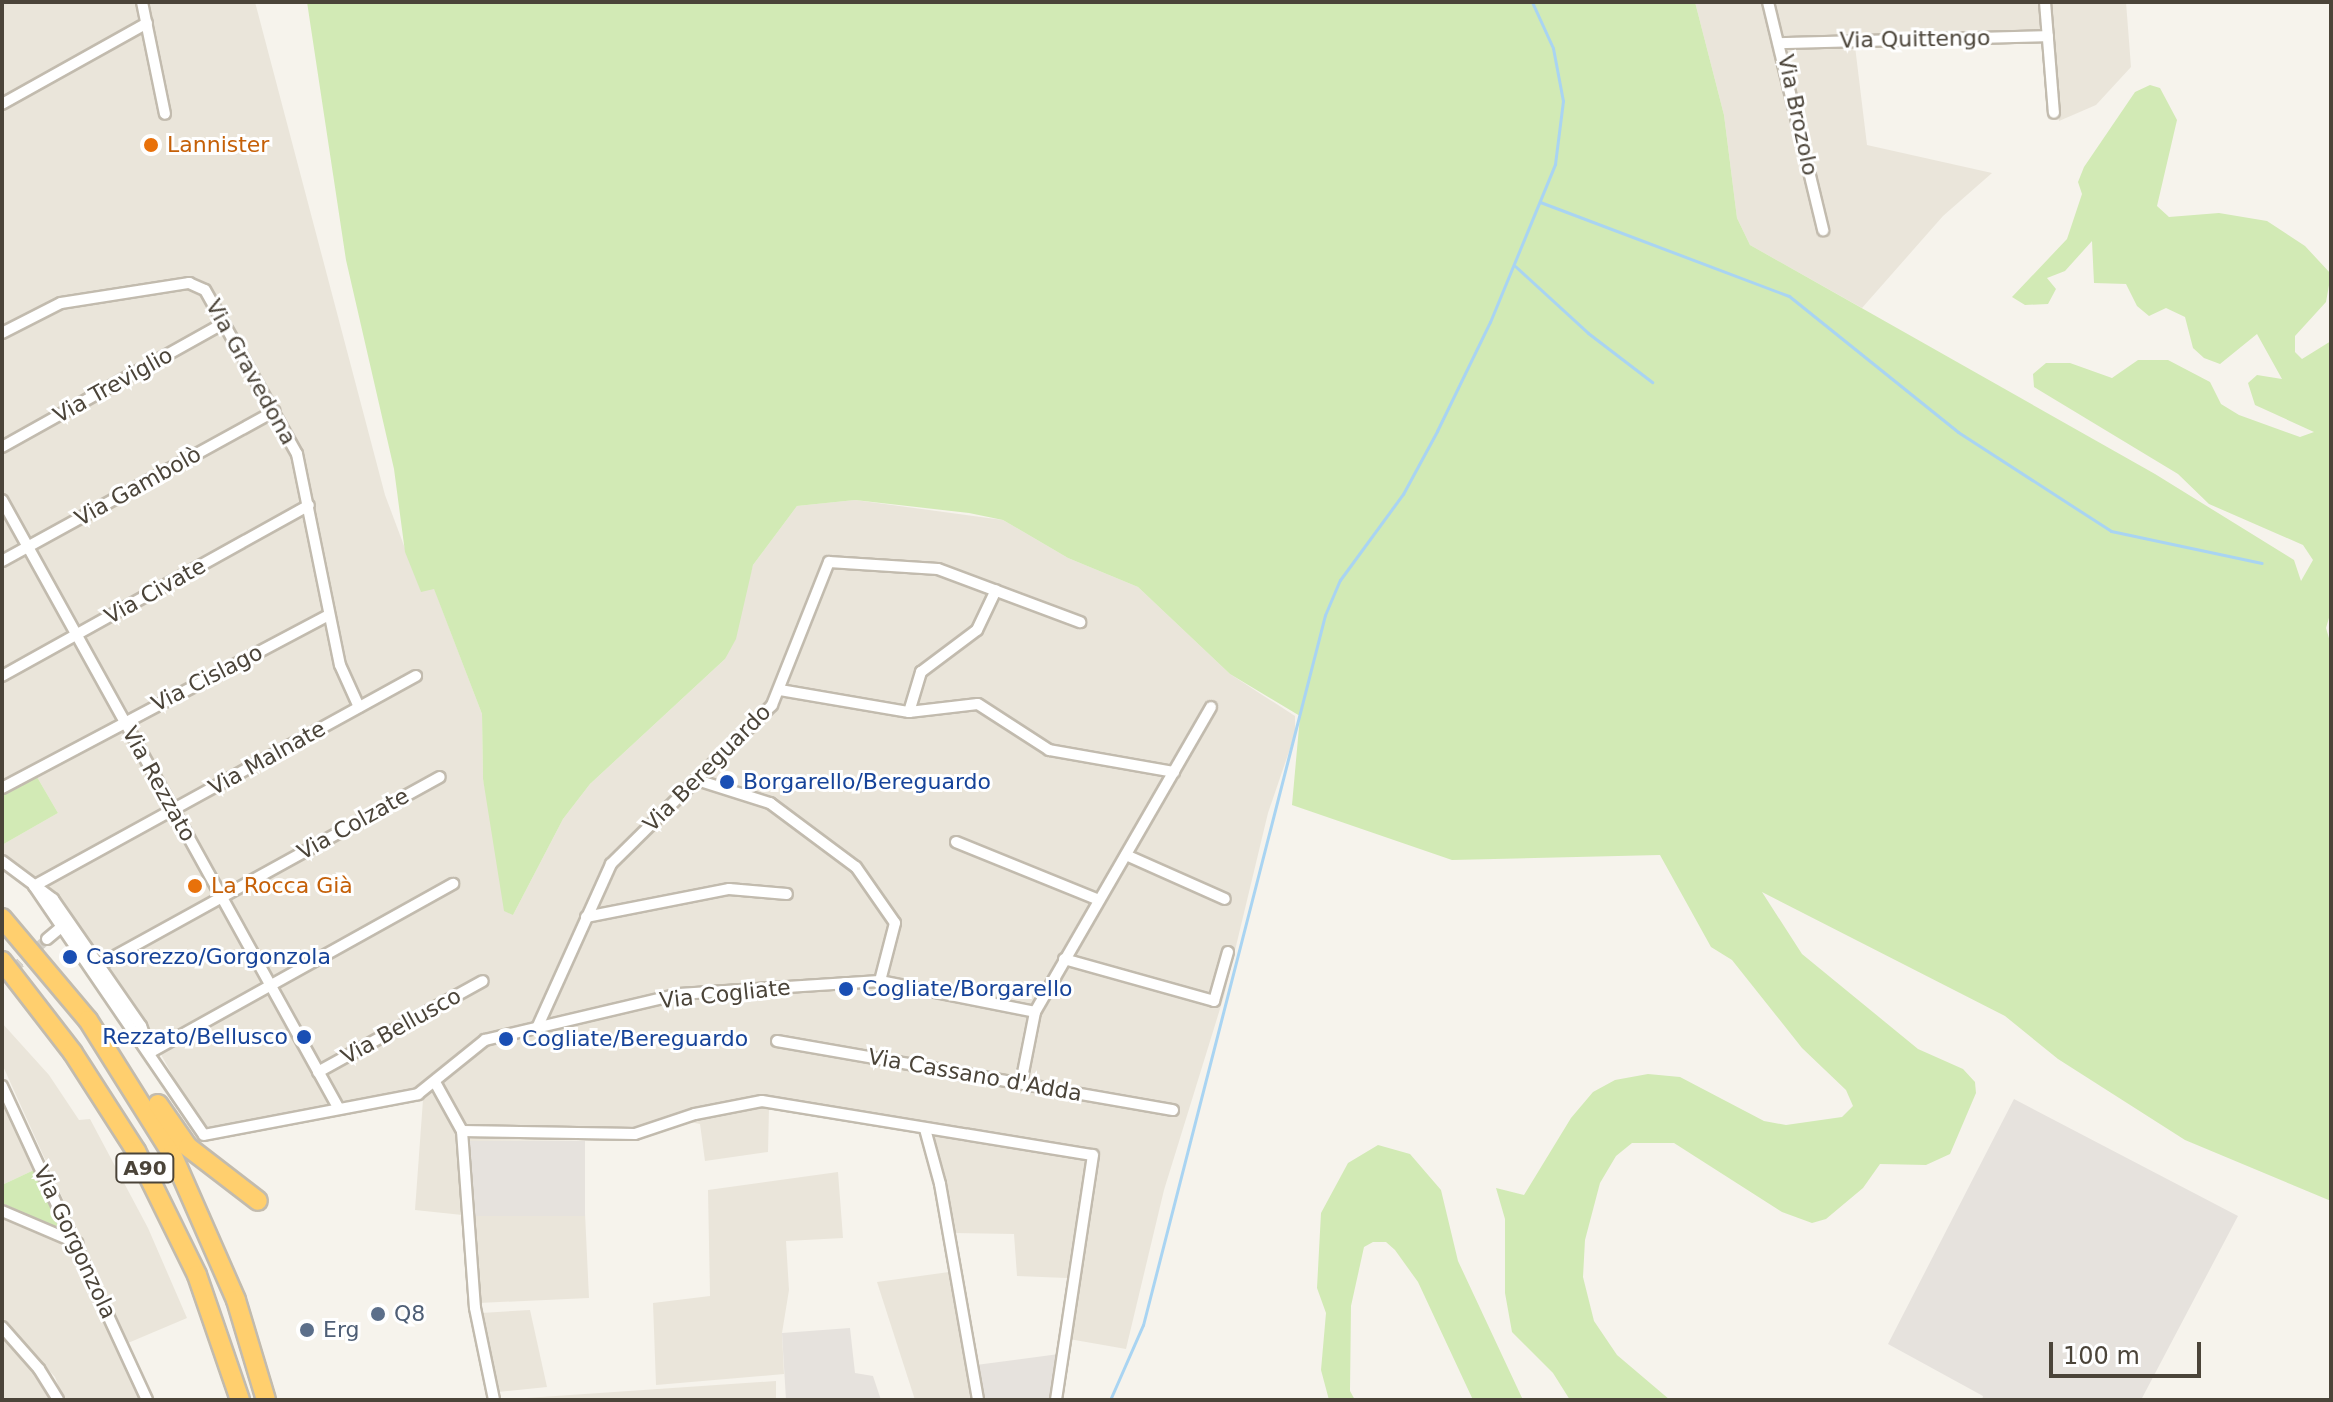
<!DOCTYPE html>
<meta charset="utf-8">
<style>
body{margin:0}
#map{position:relative;width:2333px;height:1402px;overflow:hidden;background:#f6f3ec;font-family:"DejaVu Sans",sans-serif}
div>[style]{position:absolute}
[style*='--x']{left:calc(var(--x)*1px);top:calc(var(--y)*1px);width:calc(var(--w)*1px);rotate:calc(var(--a)*1deg)}
.residential>*{inset:0;background:#eae5da}
.industrial>*{inset:0;background:#e6e2dd;transform-origin:0 0}
.green>*{inset:0;background:#d2eab5}
.stream>*{height:3px;margin:-1.5px;padding:0 1.5px;transform-origin:1.5px;border-radius:1.5px;background:#a9d4f2}
.street-tunnel>*{height:10px;margin-top:-5px;transform-origin:0;background:repeating-linear-gradient(90deg,#d4d0c8 0 10px,transparent 0 15px)}
.roads{filter:drop-shadow(2px 0 #c2bbae) drop-shadow(-2px 0 #c2bbae) drop-shadow(0 2px #c2bbae) drop-shadow(0 -2px #c2bbae)}
.street>*{height:10px;margin:-5px;padding:0 5px;transform-origin:5px;border-radius:5px;background:#fff}
.highway>*{height:18px;margin:-9px;padding:0 9px;transform-origin:9px;border-radius:9px;background:#ffcf6e}
.dots>*{width:22px;height:22px;translate:-50% -50%;box-sizing:border-box;border:4px solid #fff;border-radius:50%}
span{translate:-50% -50%;white-space:nowrap;text-align:center;line-height:1.15;-webkit-text-stroke:6px #fff;paint-order:stroke}
.shield-label span{padding:2px 6px;background:#fff;border:2px solid;border-radius:6px;-webkit-text-stroke-width:0}
.shield-label{font-size:20px;color:#4b4439;font-weight:700}
.street-label{font-size:22px;color:#4b4439}
.food-label{font-size:22px;color:#c56008}
.left{translate:0 -50%;text-align:left}
.transit-label{font-size:22px;color:#164399}
.right{translate:-100% -50%;text-align:right}
.service-label{font-size:22px;color:#4e5e75}
.frame{position:absolute;inset:0;border:4px solid #4b4439;pointer-events:none}
.scale{position:absolute;left:2049px;top:1342px;width:152px;height:36px;box-sizing:border-box;border:4px solid #4b4439;border-top:0;padding-left:10px;font-size:24px;line-height:28px;white-space:nowrap;color:#4b4439;-webkit-text-stroke:6px #fff;paint-order:stroke}
</style>
<div id="map">
<div class="residential">
<div style="clip-path:polygon(2px 2px,255px 2px,385px 495px,421px 591px,434px 588px,482px 714px,483px 779px,513px 915px,563px 819px,590px 784px,725px 659px,753px 565px,797px 506px,855px 500px,1003px 520px,1068px 558px,1138px 587px,1230px 674px,1295px 716px,1295px 734px,1268px 813px,1224px 996px,1164px 1190px,1126px 1349px,1069px 1339px,1085px 1180px,1067px 1278px,1017px 1276px,1014px 1234px,953px 1233px,933px 1134px,769px 1108px,768px 1152px,705px 1161px,700px 1124px,690px 1122px,632px 1140px,470px 1141px,472px 1216px,585px 1213px,589px 1298px,478px 1303px,472px 1216px,415px 1210px,424px 1086px,205px 1130px,201px 1126px,145px 1026px,47px 885px,2px 852px,2px 845px,58px 813px,37px 777px,2px 796px)"></div>
<div style="clip-path:polygon(1695px 2px,2126px 2px,2131px 67px,2096px 105px,2059px 121px,2049px 30px,1854px 38px,1867px 145px,1992px 173px,1943px 216px,1862px 308px,1750px 245px,1737px 218px,1724px 115px)"></div>
<div style="clip-path:polygon(2px 1023px,49px 1075px,79px 1120px,90px 1119px,148px 1228px,187px 1318px,128px 1343px,2px 1064px)"></div>
<div style="clip-path:polygon(2px 1102px,34px 1170px,2px 1185px)"></div>
<div style="clip-path:polygon(838px 1172px,843px 1238px,786px 1241px,789px 1290px,782px 1333px,784px 1374px,656px 1385px,653px 1303px,710px 1296px,708px 1190px)"></div>
<div style="clip-path:polygon(2px 1218px,69px 1246px,141px 1400px,64px 1400px,55px 1377px,2px 1317px)"></div>
<div style="clip-path:polygon(949px 1272px,974px 1400px,915px 1400px,877px 1282px)"></div>
<div style="clip-path:polygon(530px 1310px,547px 1387px,498px 1392px,481px 1313px)"></div>
<div style="clip-path:polygon(2px 1336px,43px 1381px,52px 1400px,2px 1400px)"></div>
<div style="clip-path:polygon(776px 1381px,776px 1400px,497px 1400px)"></div>
</div>
<div class="industrial">
<div style="clip-path:polygon(2014px 1099px,2238px 1216px,2141px 1400px,1982px 1400px,1983px 1396px,1888px 1344px)"></div>
<div style="left:469px;top:1141px;width:116px;height:75px"></div>
<div style="clip-path:polygon(850px 1328px,855px 1373px,873px 1376px,881px 1400px,786px 1400px,782px 1333px)"></div>
<div style="clip-path:polygon(1059px 1354px,1052px 1400px,982px 1400px,976px 1365px)"></div>
</div>
<div class="green">
<div style="clip-path:polygon(307px 2px,1695px 2px,1724px 115px,1737px 218px,1750px 245px,2155px 474px,2294px 560px,2301px 581px,2313px 560px,2303px 545px,2209px 504px,2178px 474px,2034px 387px,2033px 374px,2046px 363px,2070px 363px,2112px 378px,2138px 360px,2168px 360px,2210px 382px,2221px 404px,2239px 415px,2300px 437px,2314px 432px,2255px 405px,2248px 383px,2257px 375px,2282px 379px,2257px 334px,2220px 364px,2204px 358px,2193px 348px,2185px 317px,2166px 308px,2149px 316px,2137px 306px,2126px 284px,2094px 283px,2092px 241px,2065px 271px,2047px 278px,2056px 289px,2048px 304px,2025px 305px,2012px 297px,2067px 239px,2082px 194px,2078px 182px,2084px 167px,2135px 92px,2150px 85px,2160px 88px,2177px 120px,2157px 206px,2169px 217px,2219px 213px,2267px 221px,2305px 246px,2331px 274px,2326px 302px,2295px 336px,2295px 352px,2302px 359px,2331px 341px,2331px 611px,2326px 628px,2331px 645px,2331px 1201px,2185px 1140px,2058px 1059px,2005px 1016px,1762px 892px,1802px 954px,1918px 1049px,1963px 1069px,1975px 1082px,1976px 1093px,1950px 1154px,1926px 1165px,1880px 1164px,1863px 1188px,1826px 1219px,1812px 1223px,1782px 1212px,1674px 1143px,1632px 1143px,1616px 1156px,1600px 1183px,1585px 1240px,1583px 1277px,1594px 1321px,1617px 1355px,1670px 1400px,1570px 1400px,1553px 1373px,1512px 1332px,1505px 1293px,1505px 1219px,1496px 1188px,1524px 1195px,1571px 1118px,1593px 1092px,1615px 1080px,1648px 1074px,1680px 1077px,1764px 1121px,1786px 1125px,1842px 1117px,1853px 1106px,1846px 1090px,1802px 1048px,1732px 960px,1711px 947px,1660px 855px,1452px 860px,1292px 805px,1300px 716px,1230px 674px,1138px 587px,1068px 558px,1003px 520px,969px 513px,855px 500px,797px 506px,753px 565px,736px 639px,725px 659px,590px 784px,563px 819px,513px 915px,504px 911px,483px 779px,482px 714px,434px 589px,421px 592px,405px 552px,394px 469px,346px 260px)"></div>
<div style="clip-path:polygon(37px 777px,58px 813px,2px 845px,2px 796px)"></div>
<div style="clip-path:polygon(1378px 1145px,1410px 1154px,1441px 1190px,1458px 1261px,1523px 1400px,1473px 1400px,1418px 1282px,1395px 1250px,1386px 1242px,1373px 1242px,1364px 1247px,1351px 1306px,1350px 1391px,1355px 1400px,1329px 1400px,1321px 1370px,1326px 1313px,1317px 1288px,1321px 1213px,1348px 1163px)"></div>
<div style="clip-path:polygon(34px 1170px,67px 1233px,2px 1203px,2px 1185px)"></div>
</div>
<div class="stream">
<div style="--x:1540;--y:202;--w:266;--a:20.7"></div>
<div style="--x:1789;--y:296;--w:217;--a:38.8"></div>
<div style="--x:1958;--y:432;--w:182;--a:32.9"></div>
<div style="--x:2111;--y:531;--w:154;--a:12"></div>
<div style="--x:1515;--y:266;--w:99;--a:42.5"></div>
<div style="--x:1588;--y:333;--w:81;--a:37.4"></div>
<div style="--x:1110;--y:1400;--w:82;--a:-66.3"></div>
<div style="--x:1143;--y:1325;--w:733;--a:-75.62"></div>
<div style="--x:1325;--y:615;--w:38;--a:-67"></div>
<div style="--x:1340;--y:580;--w:107;--a:-53.8"></div>
<div style="--x:1403;--y:494;--w:72;--a:-61.6"></div>
<div style="--x:1437;--y:431;--w:121;--a:-64.1"></div>
<div style="--x:1490;--y:322;--w:171;--a:-67.6"></div>
<div style="--x:1555;--y:164;--w:64;--a:-82.8"></div>
<div style="--x:1563;--y:101;--w:54;--a:-100.7"></div>
<div style="--x:1553;--y:48;--w:51;--a:-114.5"></div>
</div>
<div class="street-tunnel">
<div style="--x:2;--y:979;--w:60;--a:-41.6"></div>
</div>
<div class="roads">
<div class="street">
<div style="--x:142;--y:2;--w:114;--a:78.4"></div>
<div style="--x:1768;--y:2;--w:235;--a:76.4"></div>
<div style="--x:2045;--y:2;--w:111;--a:85.4"></div>
<div style="--x:1782;--y:43;--w:266;--a:-1.5"></div>
<div style="--x:2;--y:104;--w:166;--a:-29.2"></div>
<div style="--x:2;--y:333;--w:66;--a:-27"></div>
<div style="--x:61;--y:303;--w:130;--a:-8.9"></div>
<div style="--x:189;--y:283;--w:17;--a:24"></div>
<div style="--x:205;--y:290;--w:188;--a:60.7"></div>
<div style="--x:297;--y:454;--w:215;--a:78.5"></div>
<div style="--x:340;--y:665;--w:46;--a:65.7"></div>
<div style="--x:2;--y:447;--w:254;--a:-29.2"></div>
<div style="--x:2;--y:500;--w:696;--a:61.04"></div>
<div style="--x:2;--y:561;--w:311;--a:-28.8"></div>
<div style="--x:2;--y:676;--w:351;--a:-29.1"></div>
<div style="--x:780;--y:690;--w:131;--a:9.7"></div>
<div style="--x:909;--y:712;--w:69;--a:-6.6"></div>
<div style="--x:978;--y:704;--w:85;--a:32.9"></div>
<div style="--x:1049;--y:750;--w:127;--a:10"></div>
<div style="--x:909;--y:712;--w:42;--a:-73.3"></div>
<div style="--x:921;--y:672;--w:70;--a:-36.9"></div>
<div style="--x:977;--y:630;--w:44;--a:-64.6"></div>
<div style="--x:697;--y:780;--w:77;--a:17.5"></div>
<div style="--x:770;--y:803;--w:107;--a:36.7"></div>
<div style="--x:856;--y:867;--w:68;--a:55.1"></div>
<div style="--x:895;--y:923;--w:60;--a:104.5"></div>
<div style="--x:2;--y:788;--w:370;--a:-27.9"></div>
<div style="--x:956;--y:842;--w:154;--a:22.1"></div>
<div style="--x:1126;--y:855;--w:108;--a:24"></div>
<div style="--x:2;--y:861;--w:64;--a:36.7"></div>
<div style="--x:53;--y:899;--w:155;--a:55.3"></div>
<div style="--x:141;--y:1026;--w:28;--a:69"></div>
<div style="--x:34;--y:886;--w:301;--a:55.7"></div>
<div style="--x:204;--y:1135;--w:218;--a:-10.8"></div>
<div style="--x:418;--y:1094;--w:86;--a:-38.9"></div>
<div style="--x:485;--y:1040;--w:199;--a:-13.3"></div>
<div style="--x:679;--y:994;--w:201;--a:-3.7"></div>
<div style="--x:880;--y:981;--w:158;--a:11.3"></div>
<div style="--x:34;--y:886;--w:436;--a:-28.8"></div>
<div style="--x:586;--y:917;--w:146;--a:-11.1"></div>
<div style="--x:729;--y:889;--w:58;--a:4.9"></div>
<div style="--x:47;--y:939;--w:16;--a:-40"></div>
<div style="--x:1064;--y:959;--w:156;--a:15.6"></div>
<div style="--x:1214;--y:1001;--w:51;--a:-74.1"></div>
<div style="--x:99;--y:965;--w:389;--a:-28.9"></div>
<div style="--x:537;--y:1028;--w:180;--a:-65.7"></div>
<div style="--x:611;--y:864;--w:226;--a:-44.6"></div>
<div style="--x:772;--y:705;--w:154;--a:-68.3"></div>
<div style="--x:829;--y:562;--w:109;--a:3.7"></div>
<div style="--x:938;--y:569;--w:152;--a:20.5"></div>
<div style="--x:777;--y:1041;--w:402;--a:9.9"></div>
<div style="--x:151;--y:1052;--w:346;--a:-29.1"></div>
<div style="--x:318;--y:1072;--w:188;--a:-28.9"></div>
<div style="--x:1021;--y:1083;--w:72;--a:-78.8"></div>
<div style="--x:1035;--y:1012;--w:352;--a:-60"></div>
<div style="--x:436;--y:1084;--w:54;--a:61"></div>
<div style="--x:462;--y:1131;--w:177;--a:85.8"></div>
<div style="--x:475;--y:1308;--w:94;--a:78.3"></div>
<div style="--x:2;--y:1086;--w:346;--a:65.2"></div>
<div style="--x:925;--y:1129;--w:57;--a:74.7"></div>
<div style="--x:940;--y:1184;--w:219;--a:80"></div>
<div style="--x:462;--y:1131;--w:173;--a:1"></div>
<div style="--x:635;--y:1134;--w:63;--a:-18.4"></div>
<div style="--x:695;--y:1114;--w:68;--a:-11"></div>
<div style="--x:762;--y:1101;--w:335;--a:9.3"></div>
<div style="--x:1093;--y:1155;--w:248;--a:98.6"></div>
<div style="--x:2;--y:1211;--w:82;--a:23.1"></div>
<div style="--x:2;--y:1327;--w:56;--a:48.6"></div>
<div style="--x:39;--y:1369;--w:36;--a:58"></div>
</div>
<div class="highway">
<div style="--x:2;--y:918;--w:133;--a:49.9"></div>
<div style="--x:88;--y:1020;--w:158;--a:57.9"></div>
<div style="--x:172;--y:1154;--w:159;--a:66.3"></div>
<div style="--x:236;--y:1300;--w:104;--a:73.3"></div>
<div style="--x:2;--y:961;--w:116;--a:52.3"></div>
<div style="--x:73;--y:1053;--w:117;--a:57.3"></div>
<div style="--x:136;--y:1151;--w:138;--a:63.8"></div>
<div style="--x:197;--y:1275;--w:132;--a:71"></div>
<div style="--x:158;--y:1104;--w:52;--a:55.1"></div>
<div style="--x:188;--y:1147;--w:88;--a:37.6"></div>
</div>
</div>
<div class="dots">
<div style="left:151px;top:145px;background:#e8710a"></div>
<div style="left:727px;top:782px;background:#1a4fb4"></div>
<div style="left:195px;top:886px;background:#e8710a"></div>
<div style="left:70px;top:957px;background:#1a4fb4"></div>
<div style="left:846px;top:989px;background:#1a4fb4"></div>
<div style="left:304px;top:1037px;background:#1a4fb4"></div>
<div style="left:506px;top:1039px;background:#1a4fb4"></div>
<div style="left:378px;top:1314px;background:#5c6f8a"></div>
<div style="left:307px;top:1330px;background:#5c6f8a"></div>
</div>
<div class="shield-label">
<span style="left:145px;top:1168px">A90</span>
</div>
<div class="street-label">
<span style="left:1915px;top:39px;rotate:-1deg">Via Quittengo</span>
<span style="left:1798px;top:115px;rotate:78deg">Via Brozolo</span>
<span style="left:251px;top:372px;rotate:61deg">Via Gravedona</span>
<span style="left:113px;top:385px;rotate:-29deg">Via Treviglio</span>
<span style="left:138px;top:486px;rotate:-29deg">Via Gambolò</span>
<span style="left:155px;top:591px;rotate:-29deg">Via Civate</span>
<span style="left:207px;top:678px;rotate:-27deg">Via Cislago</span>
<span style="left:267px;top:758px;rotate:-29deg">Via Malnate</span>
<span style="left:707px;top:768px;rotate:-45deg">Via Bereguardo</span>
<span style="left:159px;top:784px;rotate:61deg">Via Rezzato</span>
<span style="left:353px;top:824px;rotate:-29deg">Via Colzate</span>
<span style="left:725px;top:994px;rotate:-6deg">Via Cogliate</span>
<span style="left:401px;top:1026px;rotate:-29deg">Via Bellusco</span>
<span style="left:975px;top:1075px;rotate:10deg">Via Cassano d'Adda</span>
<span style="left:75px;top:1242px;rotate:65deg">Via Gorgonzola</span>
</div>
<div class="food-label">
<span class="left" style="left:167px;top:145px">Lannister</span>
<span class="left" style="left:211px;top:886px">La Rocca Già</span>
</div>
<div class="transit-label">
<span class="left" style="left:743px;top:782px">Borgarello/Bereguardo</span>
<span class="left" style="left:86px;top:957px">Casorezzo/Gorgonzola</span>
<span class="left" style="left:862px;top:989px">Cogliate/Borgarello</span>
<span class="right" style="left:288px;top:1037px">Rezzato/Bellusco</span>
<span class="left" style="left:522px;top:1039px">Cogliate/Bereguardo</span>
</div>
<div class="service-label">
<span class="left" style="left:394px;top:1314px">Q8</span>
<span class="left" style="left:323px;top:1330px">Erg</span>
</div>
<div class="frame"></div>
<div class="scale">100 m</div>
</div>
